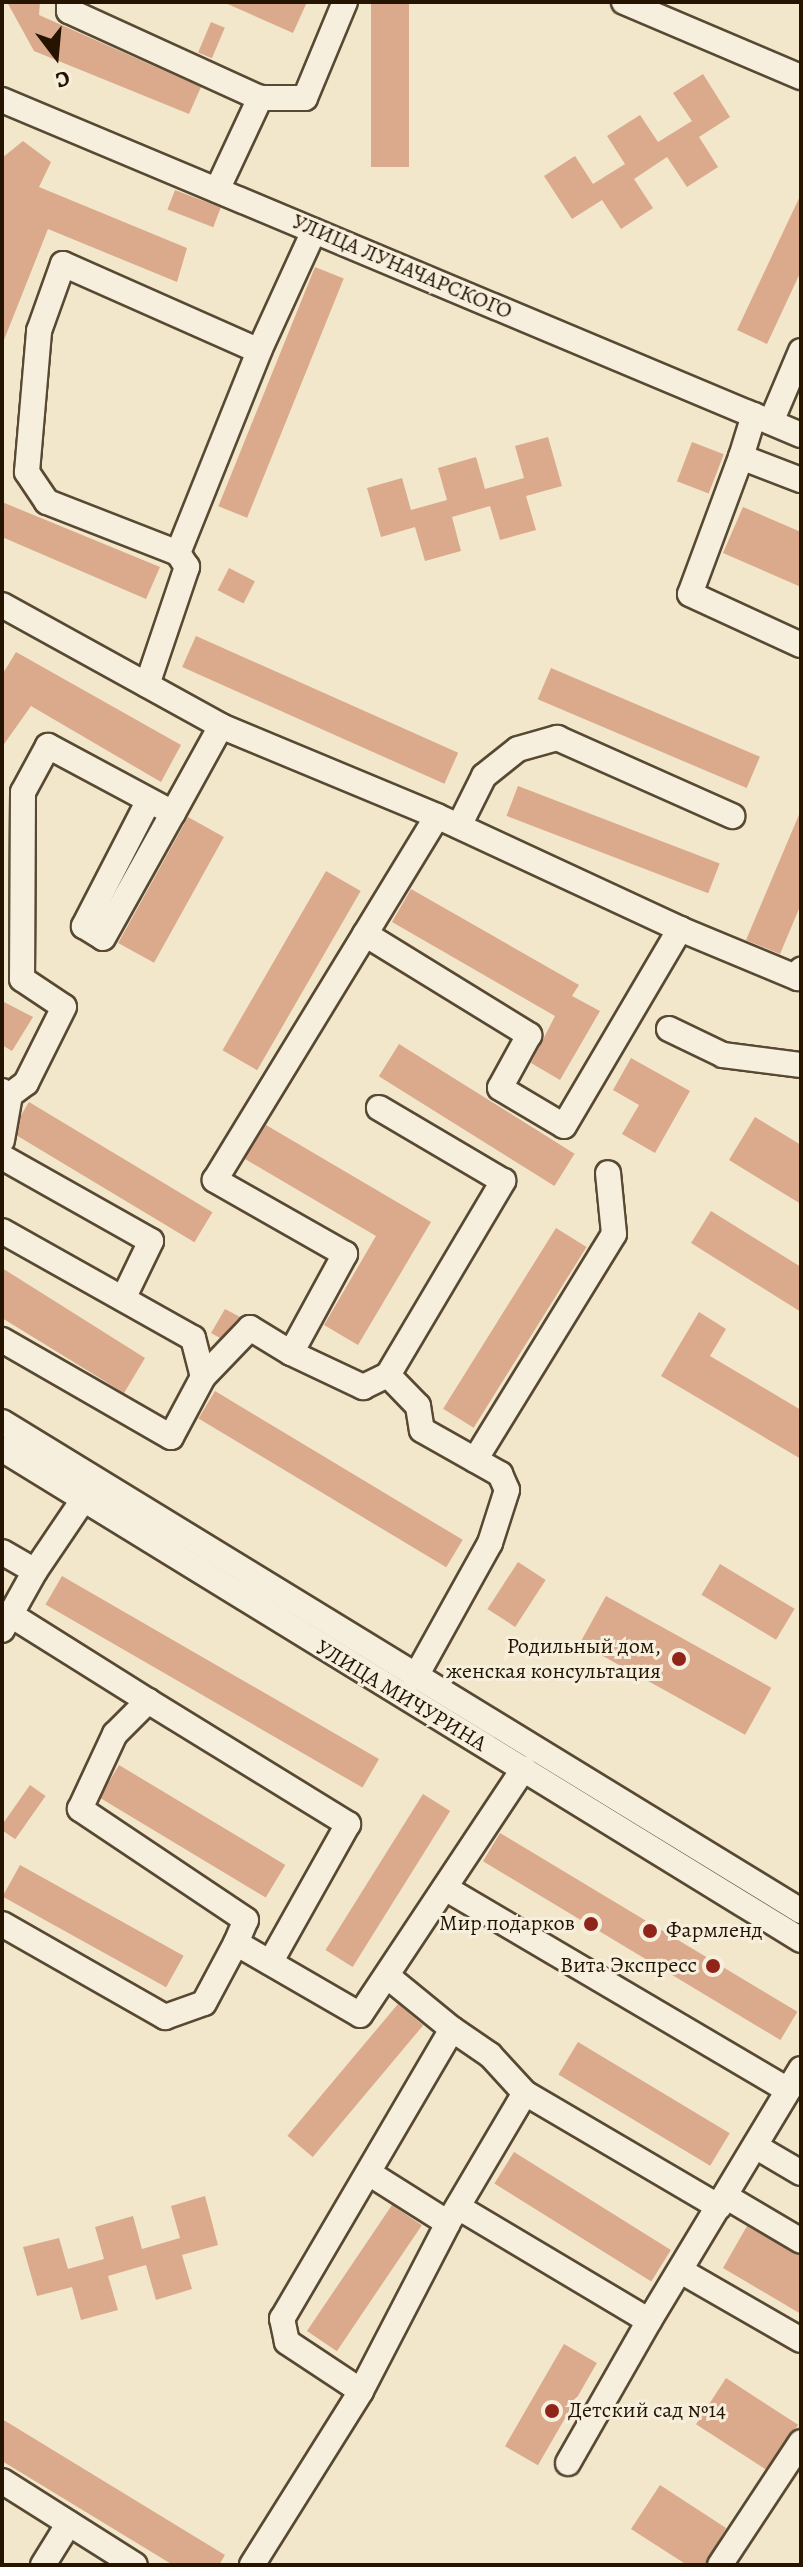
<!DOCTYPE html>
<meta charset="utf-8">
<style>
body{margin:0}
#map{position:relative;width:803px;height:2567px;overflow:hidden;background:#f2e7cb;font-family:Alegreya,serif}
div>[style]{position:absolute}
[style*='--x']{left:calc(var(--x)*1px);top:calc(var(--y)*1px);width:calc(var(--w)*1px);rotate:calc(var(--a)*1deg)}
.building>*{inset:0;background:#dba98c;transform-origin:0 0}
.roads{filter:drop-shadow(2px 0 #584933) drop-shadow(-2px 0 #584933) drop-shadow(0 2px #584933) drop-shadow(0 -2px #584933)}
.minor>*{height:24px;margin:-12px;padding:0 12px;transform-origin:12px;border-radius:12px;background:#f7efdd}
.dots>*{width:22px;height:22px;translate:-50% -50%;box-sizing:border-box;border:4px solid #f7efdd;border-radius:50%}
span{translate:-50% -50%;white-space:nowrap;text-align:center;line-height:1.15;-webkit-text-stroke:6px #f7efdd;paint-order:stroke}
.street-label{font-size:22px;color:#241400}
.poi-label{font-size:22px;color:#241400}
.right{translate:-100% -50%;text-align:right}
.left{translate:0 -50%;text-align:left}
.frame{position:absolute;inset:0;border:4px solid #241400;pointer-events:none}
.north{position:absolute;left:16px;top:16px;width:80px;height:80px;-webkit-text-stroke:6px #f7efdd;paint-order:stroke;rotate:164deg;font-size:22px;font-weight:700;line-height:32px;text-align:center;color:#241400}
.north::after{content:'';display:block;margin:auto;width:28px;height:36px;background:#241400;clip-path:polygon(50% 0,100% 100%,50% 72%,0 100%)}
</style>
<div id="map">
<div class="building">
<div style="clip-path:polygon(7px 2px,40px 2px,39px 15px,201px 87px,189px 114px,34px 51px)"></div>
<div style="clip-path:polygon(223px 2px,307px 2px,293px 33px)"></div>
<div style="left:371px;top:2px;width:38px;height:165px"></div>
<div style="left:211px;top:22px;width:15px;height:33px;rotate:23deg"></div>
<div style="clip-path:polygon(703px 74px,730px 117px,699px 137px,718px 167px,687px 187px,667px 157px,634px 179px,653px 208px,621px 229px,602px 200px,572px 219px,544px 176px,575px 156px,593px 184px,625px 164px,607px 136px,640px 115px,658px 142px,692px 121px,673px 93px)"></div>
<div style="clip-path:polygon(23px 141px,51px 162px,39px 187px,187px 248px,177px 282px,48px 229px,2px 345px,2px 158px)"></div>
<div style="left:175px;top:190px;width:49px;height:21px;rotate:21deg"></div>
<div style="clip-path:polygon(801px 194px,801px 271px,767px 344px,737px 330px)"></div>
<div style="left:315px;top:267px;width:31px;height:258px;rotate:22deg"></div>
<div style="clip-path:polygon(548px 437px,562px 486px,526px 496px,536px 530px,500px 540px,490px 506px,452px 517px,461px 551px,425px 561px,415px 527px,381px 537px,367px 488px,402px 478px,411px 510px,447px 500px,438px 468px,476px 457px,485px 489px,524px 478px,515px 446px)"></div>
<div style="left:692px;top:442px;width:34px;height:42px;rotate:21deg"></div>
<div style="clip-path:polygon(2px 502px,160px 567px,146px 599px,2px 537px)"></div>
<div style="clip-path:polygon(743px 507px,801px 532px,801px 587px,723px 553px)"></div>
<div style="left:229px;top:568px;width:29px;height:25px;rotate:27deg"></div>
<div style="left:196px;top:636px;width:287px;height:34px;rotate:24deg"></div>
<div style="clip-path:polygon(16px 652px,181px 745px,161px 782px,31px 706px,2px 747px,2px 675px)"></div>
<div style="left:551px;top:668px;width:227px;height:34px;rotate:23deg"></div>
<div style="left:518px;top:786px;width:216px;height:32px;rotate:21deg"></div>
<div style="clip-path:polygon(801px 810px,801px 904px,780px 954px,746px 940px)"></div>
<div style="left:188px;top:817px;width:41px;height:144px;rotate:29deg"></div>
<div style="left:326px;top:871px;width:40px;height:207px;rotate:30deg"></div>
<div style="clip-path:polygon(411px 889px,579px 985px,572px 996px,600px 1011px,560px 1080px,531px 1063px,555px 1016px,392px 922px)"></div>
<div style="clip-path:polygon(2px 1001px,33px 1017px,12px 1051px,2px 1045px)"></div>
<div style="left:399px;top:1044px;width:207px;height:38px;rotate:32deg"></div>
<div style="clip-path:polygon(631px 1058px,690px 1091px,655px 1153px,622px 1134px,639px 1105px,613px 1090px)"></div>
<div style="left:29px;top:1102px;width:214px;height:35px;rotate:31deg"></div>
<div style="clip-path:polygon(755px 1117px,801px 1145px,801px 1204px,729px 1160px)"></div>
<div style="clip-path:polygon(266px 1125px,431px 1222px,358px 1345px,324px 1325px,376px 1236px,245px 1159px)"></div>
<div style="clip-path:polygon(711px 1211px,801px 1267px,801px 1312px,691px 1243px)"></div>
<div style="left:556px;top:1228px;width:36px;height:213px;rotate:32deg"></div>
<div style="clip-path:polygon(2px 1268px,145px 1358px,124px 1393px,2px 1318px)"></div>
<div style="clip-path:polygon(225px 1309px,240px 1317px,220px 1338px,211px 1333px)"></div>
<div style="clip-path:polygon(699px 1312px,726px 1329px,710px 1356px,801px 1410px,801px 1459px,661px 1376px)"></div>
<div style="left:215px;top:1391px;width:289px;height:32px;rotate:31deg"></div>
<div style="left:518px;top:1562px;width:33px;height:56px;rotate:33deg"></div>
<div style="left:720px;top:1564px;width:87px;height:36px;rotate:31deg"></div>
<div style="left:62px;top:1576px;width:366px;height:33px;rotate:30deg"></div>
<div style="left:606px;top:1596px;width:189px;height:54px;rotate:29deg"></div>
<div style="left:119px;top:1765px;width:194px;height:38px;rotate:31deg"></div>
<div style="left:30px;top:1785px;width:19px;height:53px;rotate:35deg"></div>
<div style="left:423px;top:1794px;width:32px;height:184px;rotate:32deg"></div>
<div style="left:500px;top:1833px;width:347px;height:33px;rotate:31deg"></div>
<div style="left:20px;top:1865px;width:187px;height:36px;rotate:29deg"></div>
<div style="left:398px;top:2004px;width:33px;height:172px;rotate:40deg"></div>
<div style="left:578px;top:2042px;width:177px;height:38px;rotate:31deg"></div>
<div style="left:514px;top:2152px;width:185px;height:37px;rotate:32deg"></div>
<div style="clip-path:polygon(205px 2196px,218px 2245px,182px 2255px,192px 2289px,156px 2300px,146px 2265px,108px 2276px,118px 2310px,81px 2320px,72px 2287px,37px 2296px,23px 2247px,59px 2238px,68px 2269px,104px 2259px,95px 2227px,133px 2216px,142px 2249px,180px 2238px,171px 2206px)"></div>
<div style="left:392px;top:2205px;width:36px;height:152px;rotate:34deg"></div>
<div style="clip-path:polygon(747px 2226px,801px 2256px,801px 2314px,723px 2268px)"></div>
<div style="left:564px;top:2344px;width:38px;height:118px;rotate:30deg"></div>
<div style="left:726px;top:2378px;width:86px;height:55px;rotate:33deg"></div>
<div style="clip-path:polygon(2px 2419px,225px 2555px,219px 2565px,173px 2565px,2px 2461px)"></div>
<div style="clip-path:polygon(660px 2485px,726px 2528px,705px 2565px,687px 2565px,631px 2529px)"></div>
</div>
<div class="roads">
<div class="minor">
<div style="--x:69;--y:2;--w:9;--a:90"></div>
<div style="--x:69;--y:11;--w:210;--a:24.5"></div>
<div style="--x:260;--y:98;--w:45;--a:0"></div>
<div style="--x:305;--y:98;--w:104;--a:-67.4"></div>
<div style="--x:624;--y:2;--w:192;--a:23"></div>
<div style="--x:2;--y:100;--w:866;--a:22.75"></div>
<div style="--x:217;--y:190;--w:102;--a:-64.9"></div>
<div style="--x:754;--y:415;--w:44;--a:107.2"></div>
<div style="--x:741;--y:457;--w:64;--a:21"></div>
<div style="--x:771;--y:422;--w:77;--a:-67.1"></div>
<div style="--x:741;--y:457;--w:146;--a:110.4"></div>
<div style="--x:690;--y:594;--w:122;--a:24.7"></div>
<div style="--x:178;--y:553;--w:218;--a:-68.1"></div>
<div style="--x:2;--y:605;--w:250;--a:28.9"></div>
<div style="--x:221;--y:726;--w:99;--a:118.9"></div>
<div style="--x:173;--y:813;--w:142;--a:-151.8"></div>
<div style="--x:48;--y:746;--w:52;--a:118.5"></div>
<div style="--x:23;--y:792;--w:187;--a:90.3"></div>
<div style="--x:22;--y:979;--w:50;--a:33.7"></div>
<div style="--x:64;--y:1007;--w:85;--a:116.6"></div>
<div style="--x:26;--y:1083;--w:20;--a:143"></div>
<div style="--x:147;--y:685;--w:125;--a:-71.3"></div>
<div style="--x:187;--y:567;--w:17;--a:-123"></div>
<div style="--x:178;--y:553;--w:141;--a:-158.7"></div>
<div style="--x:47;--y:502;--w:36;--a:-124"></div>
<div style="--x:27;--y:472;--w:142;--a:-85.1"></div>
<div style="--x:39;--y:331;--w:71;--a:-70.3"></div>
<div style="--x:63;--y:264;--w:214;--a:23.9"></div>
<div style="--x:259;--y:351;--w:132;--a:-65.4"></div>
<div style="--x:148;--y:802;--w:140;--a:117.3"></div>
<div style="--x:84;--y:926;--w:22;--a:32"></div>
<div style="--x:103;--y:938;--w:143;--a:-60.8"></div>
<div style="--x:459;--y:826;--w:56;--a:-63.4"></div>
<div style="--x:484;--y:776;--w:43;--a:-38.5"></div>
<div style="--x:518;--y:749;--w:41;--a:-15.8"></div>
<div style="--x:557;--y:738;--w:192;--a:24"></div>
<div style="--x:680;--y:929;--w:128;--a:22.6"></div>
<div style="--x:798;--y:978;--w:9;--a:-69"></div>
<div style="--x:365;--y:934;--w:193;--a:31.6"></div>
<div style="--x:529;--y:1035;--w:60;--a:118.7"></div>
<div style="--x:500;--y:1088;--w:74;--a:30.7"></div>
<div style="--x:564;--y:1126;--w:229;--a:-59.5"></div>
<div style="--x:680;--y:929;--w:268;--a:-155.1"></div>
<div style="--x:669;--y:1029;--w:60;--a:25.7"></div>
<div style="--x:723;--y:1055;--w:79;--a:7.3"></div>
<div style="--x:2;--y:1091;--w:9;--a:27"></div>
<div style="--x:10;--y:1095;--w:46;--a:100.1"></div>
<div style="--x:2;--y:1157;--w:171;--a:29.4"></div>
<div style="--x:151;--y:1241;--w:64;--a:115.8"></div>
<div style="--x:2;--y:1231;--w:219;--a:29.3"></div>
<div style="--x:193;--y:1338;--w:40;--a:75.6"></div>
<div style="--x:203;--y:1377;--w:68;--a:118.1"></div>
<div style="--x:171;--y:1437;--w:195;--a:-150.1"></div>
<div style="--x:291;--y:1353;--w:80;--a:25.3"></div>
<div style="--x:363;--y:1387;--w:28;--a:-26"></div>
<div style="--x:388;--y:1375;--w:226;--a:-59.3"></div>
<div style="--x:503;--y:1181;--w:144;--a:-149.5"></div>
<div style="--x:388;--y:1375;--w:43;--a:45.9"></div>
<div style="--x:418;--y:1406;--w:24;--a:81"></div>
<div style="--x:422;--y:1430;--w:90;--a:29.4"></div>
<div style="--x:500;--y:1474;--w:17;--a:66"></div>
<div style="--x:507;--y:1490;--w:56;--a:107.8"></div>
<div style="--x:490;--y:1543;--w:154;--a:119.1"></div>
<div style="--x:203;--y:1377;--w:68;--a:-46.2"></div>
<div style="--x:250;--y:1328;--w:48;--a:31.4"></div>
<div style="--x:291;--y:1353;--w:113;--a:-61.4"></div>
<div style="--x:345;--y:1254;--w:150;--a:-150.4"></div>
<div style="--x:215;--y:1180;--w:426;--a:-58.6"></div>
<div style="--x:437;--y:816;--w:234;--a:-157.4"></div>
<div style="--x:2;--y:1422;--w:937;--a:31.47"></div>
<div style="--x:2;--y:1449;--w:938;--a:31.57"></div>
<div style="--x:475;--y:1460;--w:265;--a:-58.4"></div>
<div style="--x:614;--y:1234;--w:61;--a:-95.6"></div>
<div style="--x:2;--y:1552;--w:38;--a:30"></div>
<div style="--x:35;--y:1571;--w:86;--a:-55.9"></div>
<div style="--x:11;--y:1615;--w:162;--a:32.1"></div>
<div style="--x:2;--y:1630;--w:68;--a:-60.8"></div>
<div style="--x:445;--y:1888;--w:398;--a:30.5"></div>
<div style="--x:2;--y:1924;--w:188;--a:29.7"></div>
<div style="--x:165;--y:2017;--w:41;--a:-19.7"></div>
<div style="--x:204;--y:2003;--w:68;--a:-61.9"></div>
<div style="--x:236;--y:1943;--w:143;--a:30.1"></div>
<div style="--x:360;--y:2015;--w:296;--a:-56.4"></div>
<div style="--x:236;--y:1943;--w:25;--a:-67"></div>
<div style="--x:246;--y:1920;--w:200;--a:-146.2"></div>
<div style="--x:80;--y:1809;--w:83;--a:-65"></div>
<div style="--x:115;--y:1734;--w:47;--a:-45"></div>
<div style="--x:148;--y:1701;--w:235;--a:31.6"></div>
<div style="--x:348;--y:1824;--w:159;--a:119.3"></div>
<div style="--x:452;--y:2029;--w:46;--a:34.4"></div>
<div style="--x:490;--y:2055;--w:52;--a:47.4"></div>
<div style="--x:525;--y:2093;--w:225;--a:30.4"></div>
<div style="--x:755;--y:2146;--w:53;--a:30.4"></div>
<div style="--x:725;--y:2196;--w:88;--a:30.6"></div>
<div style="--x:458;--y:2207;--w:222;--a:30.8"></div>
<div style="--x:649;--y:2321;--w:294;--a:-58.9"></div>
<div style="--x:451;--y:2218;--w:145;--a:-59.4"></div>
<div style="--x:681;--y:2271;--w:138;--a:29.9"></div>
<div style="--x:361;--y:2391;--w:189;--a:-62.6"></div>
<div style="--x:448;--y:2223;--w:93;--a:-147.7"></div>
<div style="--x:568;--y:2463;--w:163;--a:-60.3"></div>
<div style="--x:2;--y:2481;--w:157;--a:32.3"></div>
<div style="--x:43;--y:2565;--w:49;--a:-58.2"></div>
<div style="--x:252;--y:2565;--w:205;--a:-57.9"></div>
<div style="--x:361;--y:2391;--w:89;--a:-146.5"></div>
<div style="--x:287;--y:2342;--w:24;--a:-102"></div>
<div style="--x:282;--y:2319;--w:336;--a:-59.6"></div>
<div style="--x:452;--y:2029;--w:84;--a:-140.8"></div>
<div style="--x:720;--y:2565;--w:147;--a:-56.6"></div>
</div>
</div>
<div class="dots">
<div style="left:679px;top:1659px;background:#8f2418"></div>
<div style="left:591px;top:1924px;background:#8f2418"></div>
<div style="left:650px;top:1931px;background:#8f2418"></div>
<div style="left:713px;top:1966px;background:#8f2418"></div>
<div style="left:552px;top:2411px;background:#8f2418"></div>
</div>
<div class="street-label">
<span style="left:402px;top:267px;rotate:23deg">УЛИЦА ЛУНАЧАРСКОГО</span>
<span style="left:401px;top:1696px;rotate:31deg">УЛИЦА МИЧУРИНА</span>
</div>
<div class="poi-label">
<span class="right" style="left:661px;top:1659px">Родильный дом,<br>женская консультация</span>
<span class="right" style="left:575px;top:1924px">Мир подарков</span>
<span class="left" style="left:666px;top:1931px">Фармленд</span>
<span class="right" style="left:697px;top:1966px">Вита Экспресс</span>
<span class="left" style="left:568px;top:2411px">Детский сад №14</span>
</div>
<div class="frame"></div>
<div class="north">С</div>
</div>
